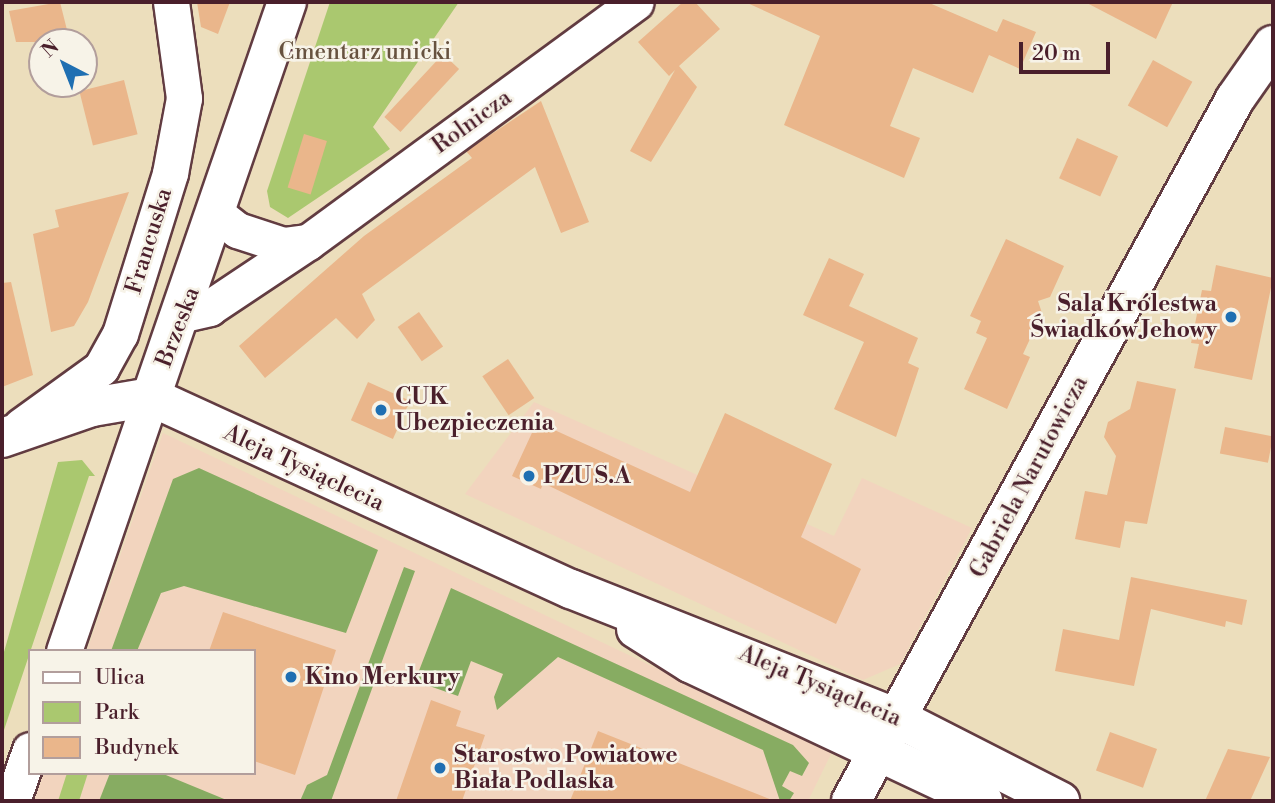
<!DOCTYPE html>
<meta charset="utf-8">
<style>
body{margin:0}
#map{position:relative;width:1275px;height:803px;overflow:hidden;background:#ecdebc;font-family:"Libre Bodoni",serif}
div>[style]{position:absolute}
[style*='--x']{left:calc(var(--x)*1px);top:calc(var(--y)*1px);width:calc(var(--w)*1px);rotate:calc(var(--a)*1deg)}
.built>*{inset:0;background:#f2d4be}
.green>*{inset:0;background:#aac86f}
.forest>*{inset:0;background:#87ac62}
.building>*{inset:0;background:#eab68b;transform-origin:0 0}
.roads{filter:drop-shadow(2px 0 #623c41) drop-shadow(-2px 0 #623c41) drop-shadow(0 2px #623c41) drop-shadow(0 -2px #623c41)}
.minor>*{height:35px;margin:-17.5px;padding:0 17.5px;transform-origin:17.5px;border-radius:17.5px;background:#fff}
.tertiary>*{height:38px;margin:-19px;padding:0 19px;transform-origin:19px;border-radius:19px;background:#fff}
.dots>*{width:19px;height:19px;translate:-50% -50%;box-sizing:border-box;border:4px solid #f7f3e8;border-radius:50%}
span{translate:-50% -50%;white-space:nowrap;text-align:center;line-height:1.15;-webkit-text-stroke:5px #f7f3e8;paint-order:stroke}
.park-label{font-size:23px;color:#67523f}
.street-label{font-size:23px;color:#4a1f2b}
.poi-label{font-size:23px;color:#4a1f2b;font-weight:700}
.right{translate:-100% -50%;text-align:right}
.left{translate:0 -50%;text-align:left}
.frame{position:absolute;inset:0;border:4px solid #4a1f2b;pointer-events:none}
.legend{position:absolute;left:28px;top:649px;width:228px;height:126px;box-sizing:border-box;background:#f7f3e8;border:2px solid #b29e9c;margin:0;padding:9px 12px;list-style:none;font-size:21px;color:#4a1f2b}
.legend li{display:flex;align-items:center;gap:14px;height:35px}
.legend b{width:35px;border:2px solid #b29e9c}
.north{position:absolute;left:28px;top:28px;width:70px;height:70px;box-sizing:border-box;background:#f7f3e8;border:2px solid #b29e9c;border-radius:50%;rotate:318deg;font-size:19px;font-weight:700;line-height:28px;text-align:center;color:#4a1f2b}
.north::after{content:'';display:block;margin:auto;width:24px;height:32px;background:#1f6fb2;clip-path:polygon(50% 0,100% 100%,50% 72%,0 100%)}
.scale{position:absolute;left:1019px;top:42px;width:91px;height:32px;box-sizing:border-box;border:4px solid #4a1f2b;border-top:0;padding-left:9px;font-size:21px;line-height:24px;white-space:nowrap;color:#4a1f2b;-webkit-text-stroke:5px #f7f3e8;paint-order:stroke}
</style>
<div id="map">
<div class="built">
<div style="clip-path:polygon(534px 402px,834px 536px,862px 478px,972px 528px,900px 664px,863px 680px,465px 494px)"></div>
<div style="clip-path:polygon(163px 433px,832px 752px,808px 801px,34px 801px,44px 773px,254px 773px,254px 651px,87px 651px)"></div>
</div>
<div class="green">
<div style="clip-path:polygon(330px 2px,459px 2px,373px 127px,390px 149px,288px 218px,270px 207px,267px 191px)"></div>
<div style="clip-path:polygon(82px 460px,95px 476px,89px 476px,2px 736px,2px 659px,58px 462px)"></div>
<div style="clip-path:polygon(67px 773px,88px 773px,79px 801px,58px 801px)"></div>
</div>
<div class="forest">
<div style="clip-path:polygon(199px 468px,378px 550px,346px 633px,184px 586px,161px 593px,137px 651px,111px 651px,173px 479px)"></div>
<div style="clip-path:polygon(404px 567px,415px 571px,331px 801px,300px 801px,307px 785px,327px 775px)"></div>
<div style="clip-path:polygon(451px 588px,793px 745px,809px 763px,802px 776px,790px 771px,782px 786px,794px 793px,789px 801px,780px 801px,763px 750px,558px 657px,497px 710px,494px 697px,503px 674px,471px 661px,458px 696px,415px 681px)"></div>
<div style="clip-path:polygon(110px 773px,161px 773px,229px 801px,99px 801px)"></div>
</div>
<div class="building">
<div style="clip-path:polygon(60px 2px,70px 42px,16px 42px,9px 11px)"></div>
<div style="clip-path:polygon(197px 2px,230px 2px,218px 34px,201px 27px)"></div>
<div style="clip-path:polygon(683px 2px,695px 2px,720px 29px,679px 66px,697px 87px,651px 162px,630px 151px,675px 70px,669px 76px,638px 42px)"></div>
<div style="clip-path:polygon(745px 2px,927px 2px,997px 32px,1003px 19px,1036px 32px,1020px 69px,989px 55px,973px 93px,913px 68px,890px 126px,920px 138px,904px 178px,784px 125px,820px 36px)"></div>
<div style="clip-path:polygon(1085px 2px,1173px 2px,1156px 39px)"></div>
<div style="left:443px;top:54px;width:22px;height:86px;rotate:43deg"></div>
<div style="left:1153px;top:60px;width:45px;height:52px;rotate:29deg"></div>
<div style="left:124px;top:80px;width:56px;height:46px;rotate:76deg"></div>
<div style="clip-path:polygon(541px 101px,589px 222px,561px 233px,535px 167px,362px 294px,375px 320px,357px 339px,336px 318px,265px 378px,239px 346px,364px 236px,472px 158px,466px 151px)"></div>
<div style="left:304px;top:134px;width:24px;height:56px;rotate:17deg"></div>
<div style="left:1077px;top:138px;width:45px;height:44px;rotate:24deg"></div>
<div style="clip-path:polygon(129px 192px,88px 302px,74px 326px,51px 332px,33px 234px,59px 227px,55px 210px)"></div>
<div style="clip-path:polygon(1006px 239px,1064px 266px,1050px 297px,1038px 301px,1042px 313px,1023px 354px,1030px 357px,1007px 409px,964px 389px,987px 338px,976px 333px,981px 321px,970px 316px)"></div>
<div style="clip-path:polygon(829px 258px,864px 274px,849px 306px,918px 338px,908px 363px,919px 368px,896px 437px,834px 409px,864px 342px,803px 315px)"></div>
<div style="clip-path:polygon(1216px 265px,1273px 278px,1252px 380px,1194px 368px,1199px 344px,1191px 343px,1202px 290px,1211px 291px)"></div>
<div style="clip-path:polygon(11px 282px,33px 375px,2px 387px,2px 283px)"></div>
<div style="left:419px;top:312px;width:42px;height:26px;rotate:55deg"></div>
<div style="left:508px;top:359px;width:47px;height:31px;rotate:56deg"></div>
<div style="clip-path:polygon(1137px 381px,1176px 389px,1147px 524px,1125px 521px,1120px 548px,1075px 539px,1085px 491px,1107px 495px,1116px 456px,1104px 437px,1108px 422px,1130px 409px)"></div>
<div style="left:368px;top:382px;width:46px;height:42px;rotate:24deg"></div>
<div style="clip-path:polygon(725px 413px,832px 464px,801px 537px,861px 569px,836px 624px,543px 483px,541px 489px,512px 476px,537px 422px,690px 492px)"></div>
<div style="left:1225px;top:427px;width:49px;height:27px;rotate:11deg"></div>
<div style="clip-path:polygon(1131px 577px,1247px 600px,1242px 625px,1226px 621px,1225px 627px,1151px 609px,1134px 686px,1055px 671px,1063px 629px,1119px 640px)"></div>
<div style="clip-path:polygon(223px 612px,336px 650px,295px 775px,254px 761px,254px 651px,209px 651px)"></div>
<div style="clip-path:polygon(431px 700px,461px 711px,456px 726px,485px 735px,462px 801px,396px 801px)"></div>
<div style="clip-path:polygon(598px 731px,772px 800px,772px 801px,570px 801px)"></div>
<div style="left:1110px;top:732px;width:50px;height:41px;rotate:20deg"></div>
<div style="clip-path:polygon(1228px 749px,1270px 757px,1250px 801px,1205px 801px)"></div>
</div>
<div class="roads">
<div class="minor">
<div style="--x:218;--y:215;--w:24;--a:38"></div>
<div style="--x:237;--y:230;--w:48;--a:18.1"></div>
<div style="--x:283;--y:245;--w:25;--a:-7"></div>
<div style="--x:184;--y:314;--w:26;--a:-13"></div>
<div style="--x:209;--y:308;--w:119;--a:-33.7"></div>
<div style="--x:308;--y:242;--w:406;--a:-36.2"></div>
<div style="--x:21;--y:426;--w:99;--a:-35.9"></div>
<div style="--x:101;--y:368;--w:39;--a:-61"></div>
<div style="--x:120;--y:334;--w:169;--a:-72.7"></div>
<div style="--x:170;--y:173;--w:76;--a:-79.4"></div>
<div style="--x:184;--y:98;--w:97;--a:-97.7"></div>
<div style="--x:64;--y:651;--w:268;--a:-71.1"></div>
<div style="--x:12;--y:801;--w:54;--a:-70.6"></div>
</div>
<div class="tertiary">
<div style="--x:151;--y:397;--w:462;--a:24.6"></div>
<div style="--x:571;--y:589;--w:353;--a:21.6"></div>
<div style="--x:899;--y:719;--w:181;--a:27"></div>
<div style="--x:151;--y:397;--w:418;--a:-71"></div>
<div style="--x:2;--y:438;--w:95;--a:-19"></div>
<div style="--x:92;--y:407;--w:60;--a:-9.6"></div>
<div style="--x:636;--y:629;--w:64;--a:32.2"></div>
<div style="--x:690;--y:663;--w:324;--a:25.2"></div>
<div style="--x:851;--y:801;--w:800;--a:-61.32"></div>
<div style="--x:1235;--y:99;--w:66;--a:-54.9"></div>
</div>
</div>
<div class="dots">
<div style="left:1231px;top:317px;background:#1f6fb2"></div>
<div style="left:381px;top:410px;background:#1f6fb2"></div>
<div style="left:529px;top:476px;background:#1f6fb2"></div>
<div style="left:291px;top:677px;background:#1f6fb2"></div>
<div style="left:440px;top:768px;background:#1f6fb2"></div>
</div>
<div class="park-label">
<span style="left:365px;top:52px">Cmentarz unicki</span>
</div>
<div class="street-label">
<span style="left:472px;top:122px;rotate:-36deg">Rolnicza</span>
<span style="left:149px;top:241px;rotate:-73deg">Francuska</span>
<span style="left:178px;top:327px;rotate:-69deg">Brzeska</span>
<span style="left:304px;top:468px;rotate:25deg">Aleja Tysiąclecia</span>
<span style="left:1029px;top:477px;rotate:-62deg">Gabriela Narutowicza</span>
<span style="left:820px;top:686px;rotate:23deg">Aleja Tysiąclecia</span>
</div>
<div class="poi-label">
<span class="right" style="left:1217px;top:317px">Sala Królestwa<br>Świadków Jehowy</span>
<span class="left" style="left:395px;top:410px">CUK<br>Ubezpieczenia</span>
<span class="left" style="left:543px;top:476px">PZU S.A</span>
<span class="left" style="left:305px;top:677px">Kino Merkury</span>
<span class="left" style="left:454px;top:768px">Starostwo Powiatowe<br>Biała Podlaska</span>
</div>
<div class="frame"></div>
<ul class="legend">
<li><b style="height:9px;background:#fff"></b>Ulica</li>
<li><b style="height:19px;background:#aac86f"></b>Park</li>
<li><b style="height:19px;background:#eab68b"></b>Budynek</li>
</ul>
<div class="north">N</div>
<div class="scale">20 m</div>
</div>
